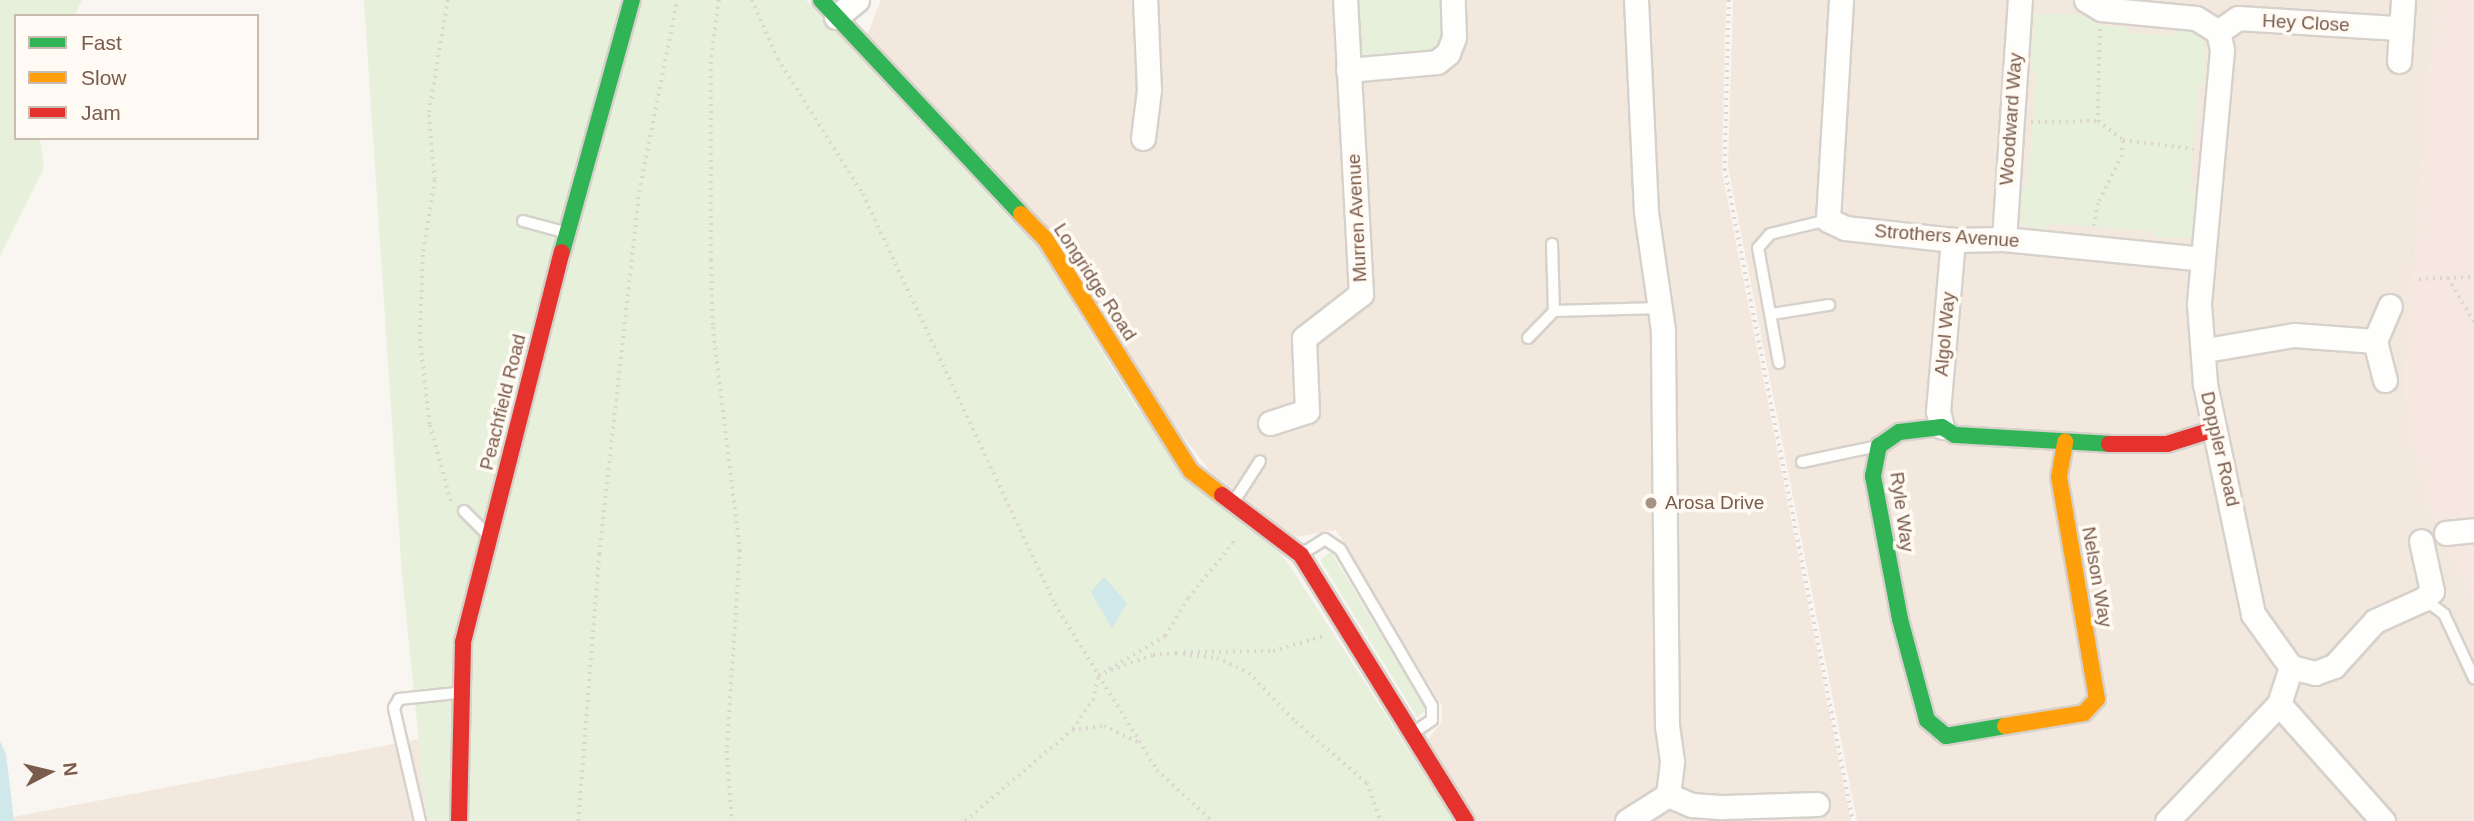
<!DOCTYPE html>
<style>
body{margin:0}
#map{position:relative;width:2474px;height:821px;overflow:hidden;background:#f9f5f0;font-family:Arial,sans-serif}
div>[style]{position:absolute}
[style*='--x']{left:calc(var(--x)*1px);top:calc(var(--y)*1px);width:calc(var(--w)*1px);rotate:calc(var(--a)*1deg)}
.residential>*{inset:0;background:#f2e8de}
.commercial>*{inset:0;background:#f6e8e1}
.green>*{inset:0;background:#e7f0db}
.water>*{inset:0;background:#d0e8ea}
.path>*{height:3.5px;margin-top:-1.75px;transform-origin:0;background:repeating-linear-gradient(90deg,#dcd5d0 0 2px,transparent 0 7px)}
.roads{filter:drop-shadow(2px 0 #d7d1cb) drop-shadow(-2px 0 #d7d1cb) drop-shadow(0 2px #d7d1cb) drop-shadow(0 -2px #d7d1cb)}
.lane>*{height:10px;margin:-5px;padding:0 5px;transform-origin:5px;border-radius:5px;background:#fefefd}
.street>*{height:23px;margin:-11.5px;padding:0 11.5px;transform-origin:11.5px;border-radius:11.5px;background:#fefefd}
.fast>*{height:16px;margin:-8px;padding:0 8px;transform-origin:8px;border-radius:8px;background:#30b455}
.slow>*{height:16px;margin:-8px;padding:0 8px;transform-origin:8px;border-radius:8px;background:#ff9f0a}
.jam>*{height:16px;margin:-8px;padding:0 8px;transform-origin:8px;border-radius:8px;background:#e5322d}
.dots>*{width:19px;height:19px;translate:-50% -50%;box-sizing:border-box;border:4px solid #fffaf3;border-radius:50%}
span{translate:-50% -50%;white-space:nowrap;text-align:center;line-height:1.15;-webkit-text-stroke:7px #fffaf3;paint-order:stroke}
.street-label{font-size:19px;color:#7a5c4d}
.poi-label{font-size:19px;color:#7a5c4d}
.left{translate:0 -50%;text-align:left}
.legend{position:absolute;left:14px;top:14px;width:245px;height:126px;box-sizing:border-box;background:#fffaf3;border:2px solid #cabbb1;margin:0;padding:9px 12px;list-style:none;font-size:21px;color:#7a5c4d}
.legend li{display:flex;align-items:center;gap:14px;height:35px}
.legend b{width:35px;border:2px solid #cabbb1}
.north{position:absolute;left:14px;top:737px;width:70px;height:70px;-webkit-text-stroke:5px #fffaf3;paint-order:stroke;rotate:83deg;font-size:19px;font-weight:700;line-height:28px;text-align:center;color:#7a5c4d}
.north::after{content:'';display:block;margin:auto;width:24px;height:32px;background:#7a5c4d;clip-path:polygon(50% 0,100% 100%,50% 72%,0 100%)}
</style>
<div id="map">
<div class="residential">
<div style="clip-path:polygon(881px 0,1726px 0,1722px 172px,1851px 821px,1477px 821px,1428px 739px,1442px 722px,1442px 706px,1336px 530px,1295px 537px,1211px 472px,867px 35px)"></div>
<div style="clip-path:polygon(1733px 0,2436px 0,2405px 380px,2409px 426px,2423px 487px,2438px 529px,2474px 600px,2474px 821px,1857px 821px,1728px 167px)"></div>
<div style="clip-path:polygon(419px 739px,427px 821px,14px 821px,13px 817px)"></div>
</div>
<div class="commercial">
<div style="clip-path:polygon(2436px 0,2474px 0,2474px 600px,2438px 529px,2423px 487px,2409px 426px,2405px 380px)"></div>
</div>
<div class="green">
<div style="clip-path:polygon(0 0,82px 0,74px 16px,16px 16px,16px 138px,40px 138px,44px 168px,0 256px)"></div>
<div style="clip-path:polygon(364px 0,806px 0,1040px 251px,1136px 407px,1286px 560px,1454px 821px,427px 821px,402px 574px)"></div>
<div style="clip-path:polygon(1358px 0,1443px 0,1445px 38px,1432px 56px,1369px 61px,1360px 52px)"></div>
<div style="clip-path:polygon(2034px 14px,2078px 14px,2101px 25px,2128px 27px,2130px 33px,2174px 36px,2177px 30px,2196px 32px,2204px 38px,2205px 84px,2198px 86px,2190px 191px,2196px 196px,2194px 231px,2188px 238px,2156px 238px,2153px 231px,2097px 227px,2050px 224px,2047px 230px,2022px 226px,2021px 190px,2028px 183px,2036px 73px,2031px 70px)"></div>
<div style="clip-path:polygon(1331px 552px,1426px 710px,1417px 717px,1320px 560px)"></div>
</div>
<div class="water">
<div style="clip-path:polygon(1104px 577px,1127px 603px,1112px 628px,1091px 592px)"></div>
<div style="clip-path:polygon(0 741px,6px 754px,14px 821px,0 821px)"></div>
</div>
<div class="path">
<div style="--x:448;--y:0;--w:117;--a:99.4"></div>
<div style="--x:429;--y:115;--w:65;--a:84.7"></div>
<div style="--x:435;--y:180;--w:76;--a:99.1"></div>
<div style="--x:423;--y:255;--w:84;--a:92"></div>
<div style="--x:420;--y:339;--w:87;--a:83.4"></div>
<div style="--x:430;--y:425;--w:83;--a:74.6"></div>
<div style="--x:719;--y:0;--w:63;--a:97.4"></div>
<div style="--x:711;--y:62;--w:198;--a:90"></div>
<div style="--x:711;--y:260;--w:67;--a:88.3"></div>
<div style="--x:713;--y:327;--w:225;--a:83.1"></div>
<div style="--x:740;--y:550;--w:201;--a:93.7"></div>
<div style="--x:727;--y:751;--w:70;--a:85.9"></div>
<div style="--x:752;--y:0;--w:64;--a:66.2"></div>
<div style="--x:778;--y:59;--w:160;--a:57.8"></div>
<div style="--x:863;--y:194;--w:453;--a:64.9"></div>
<div style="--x:1055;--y:604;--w:195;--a:58.4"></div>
<div style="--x:1157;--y:770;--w:75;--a:42.8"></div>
<div style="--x:1729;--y:0;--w:169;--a:91.4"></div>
<div style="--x:1725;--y:169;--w:664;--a:78.89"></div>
<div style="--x:2100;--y:29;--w:92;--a:91.2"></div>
<div style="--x:2098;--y:121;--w:31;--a:37"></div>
<div style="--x:2123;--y:140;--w:71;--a:7.3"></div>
<div style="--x:2031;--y:122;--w:67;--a:-0.9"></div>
<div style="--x:2093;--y:226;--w:26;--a:-77"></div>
<div style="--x:2099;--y:201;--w:49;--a:-63.4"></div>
<div style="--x:2121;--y:157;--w:17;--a:-83"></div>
<div style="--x:2448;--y:278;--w:51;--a:59.4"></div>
<div style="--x:2419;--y:279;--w:55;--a:-2.1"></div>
<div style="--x:1184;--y:652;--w:89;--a:-0.6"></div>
<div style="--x:1273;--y:651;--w:53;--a:-16.4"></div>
<div style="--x:1176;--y:653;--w:41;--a:7"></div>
<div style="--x:1217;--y:658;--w:35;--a:25"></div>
<div style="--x:1249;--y:673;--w:68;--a:46.2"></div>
<div style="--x:1296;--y:722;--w:94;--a:40.7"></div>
<div style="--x:1367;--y:783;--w:40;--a:69.8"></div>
<div style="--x:1109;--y:669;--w:65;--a:-30.5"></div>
<div style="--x:1165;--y:636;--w:44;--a:-58.8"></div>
<div style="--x:1188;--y:598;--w:71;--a:-50.7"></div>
<div style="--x:1233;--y:543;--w:7;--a:-90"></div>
<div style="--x:1098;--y:675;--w:59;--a:-20"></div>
<div style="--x:1153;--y:655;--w:23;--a:-5"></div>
<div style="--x:1098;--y:678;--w:21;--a:101"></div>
<div style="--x:1094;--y:699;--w:38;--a:125"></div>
<div style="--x:1072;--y:730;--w:32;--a:-7"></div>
<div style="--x:1104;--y:726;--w:40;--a:25"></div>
<div style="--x:578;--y:821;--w:268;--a:-85.5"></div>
<div style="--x:599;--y:554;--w:364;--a:-83.7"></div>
<div style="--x:639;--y:192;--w:196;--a:-78.8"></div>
<div style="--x:965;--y:821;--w:140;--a:-40.4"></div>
</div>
<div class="roads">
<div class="lane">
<div style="--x:523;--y:221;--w:42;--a:15"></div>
<div style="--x:1552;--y:244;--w:67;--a:88.3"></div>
<div style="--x:1554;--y:311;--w:106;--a:-1.6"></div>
<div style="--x:1772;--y:314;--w:58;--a:-9"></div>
<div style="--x:1528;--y:338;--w:37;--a:-46"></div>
<div style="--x:1779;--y:363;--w:117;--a:-100.3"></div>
<div style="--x:1758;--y:248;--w:18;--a:-49"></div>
<div style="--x:1770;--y:234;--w:60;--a:-13.6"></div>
<div style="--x:1802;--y:462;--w:73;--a:-11.9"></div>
<div style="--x:1235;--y:500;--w:46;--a:-57.3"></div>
<div style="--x:464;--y:511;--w:31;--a:45"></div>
<div style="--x:1303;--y:553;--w:26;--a:-32"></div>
<div style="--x:1325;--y:539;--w:18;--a:34"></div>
<div style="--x:1340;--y:549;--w:182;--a:59.6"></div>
<div style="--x:1432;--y:706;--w:14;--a:90"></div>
<div style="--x:1432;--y:720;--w:22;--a:146"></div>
<div style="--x:2424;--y:599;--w:25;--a:37"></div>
<div style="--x:2444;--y:614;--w:71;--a:64.9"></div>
<div style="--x:420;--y:821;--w:116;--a:-103"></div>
<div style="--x:394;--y:708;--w:10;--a:-61"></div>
<div style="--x:399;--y:699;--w:58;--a:-5.9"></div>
</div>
<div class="street">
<div style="--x:1841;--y:0;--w:220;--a:93.4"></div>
<div style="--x:1828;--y:220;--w:19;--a:25"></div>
<div style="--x:1845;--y:228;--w:109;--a:6.3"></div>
<div style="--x:1953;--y:240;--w:51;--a:-1.1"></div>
<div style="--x:2004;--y:239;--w:200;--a:5.7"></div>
<div style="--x:2086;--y:0;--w:17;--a:31"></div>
<div style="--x:2101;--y:9;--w:95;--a:5.4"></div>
<div style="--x:2196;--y:18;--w:26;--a:32"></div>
<div style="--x:2218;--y:32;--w:18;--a:77"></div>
<div style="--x:2222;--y:50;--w:255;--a:95.2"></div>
<div style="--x:2199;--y:304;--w:80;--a:85.7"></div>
<div style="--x:2205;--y:384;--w:235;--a:78.2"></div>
<div style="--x:2253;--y:614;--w:65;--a:54.4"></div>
<div style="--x:2291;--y:667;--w:39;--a:108"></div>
<div style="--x:2279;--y:704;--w:162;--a:133.7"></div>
<div style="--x:836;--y:17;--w:27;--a:-39"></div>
<div style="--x:2218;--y:32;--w:24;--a:-35"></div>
<div style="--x:2238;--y:18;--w:161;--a:3.6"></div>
<div style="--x:2399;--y:61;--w:61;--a:-86.2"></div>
<div style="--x:1348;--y:70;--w:89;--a:-5.1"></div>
<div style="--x:1437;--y:62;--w:14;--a:-39"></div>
<div style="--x:1448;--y:53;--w:17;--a:-69"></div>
<div style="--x:1454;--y:37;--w:37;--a:-92"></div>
<div style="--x:1143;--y:138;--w:48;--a:-82.9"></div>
<div style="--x:1149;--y:90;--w:90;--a:-92.5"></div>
<div style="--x:2004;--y:239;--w:240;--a:-86.2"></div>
<div style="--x:2206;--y:350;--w:89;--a:-9.7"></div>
<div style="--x:2294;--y:335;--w:81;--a:4.2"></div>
<div style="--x:2385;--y:380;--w:40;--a:-104.4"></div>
<div style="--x:2375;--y:341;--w:38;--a:-67"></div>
<div style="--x:1270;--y:423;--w:39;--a:-18"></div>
<div style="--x:1307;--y:411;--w:73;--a:-92.4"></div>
<div style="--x:1304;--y:338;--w:72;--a:-37.7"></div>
<div style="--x:1361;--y:294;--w:294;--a:-93.1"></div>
<div style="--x:1942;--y:427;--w:16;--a:-104"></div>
<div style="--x:1938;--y:411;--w:172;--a:-85"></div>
<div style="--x:2446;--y:533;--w:28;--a:-6"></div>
<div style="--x:2291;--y:667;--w:25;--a:14"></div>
<div style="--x:2315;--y:673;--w:20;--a:-20"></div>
<div style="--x:2334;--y:666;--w:61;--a:-47.7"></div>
<div style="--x:2375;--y:621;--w:54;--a:-24.2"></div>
<div style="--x:2424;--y:599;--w:11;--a:-45"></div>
<div style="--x:2432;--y:591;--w:51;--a:-102.4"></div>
<div style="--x:2279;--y:704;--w:157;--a:48.4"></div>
<div style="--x:1668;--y:795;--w:26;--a:23"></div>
<div style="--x:1692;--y:805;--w:31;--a:4"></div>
<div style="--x:1723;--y:807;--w:94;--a:-1.8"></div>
<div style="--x:1627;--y:821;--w:49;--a:-32.4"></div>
<div style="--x:1668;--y:795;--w:34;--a:-83"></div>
<div style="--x:1672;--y:761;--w:35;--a:-98"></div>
<div style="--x:1667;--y:726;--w:396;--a:-90.6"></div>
<div style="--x:1663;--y:330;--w:119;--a:-98.2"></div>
<div style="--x:1646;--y:212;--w:212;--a:-92.7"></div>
</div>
<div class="fast">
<div style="--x:821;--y:0;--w:293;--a:46.9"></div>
<div style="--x:562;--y:252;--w:262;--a:-74.5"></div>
<div style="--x:2005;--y:726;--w:60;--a:170.4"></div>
<div style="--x:1946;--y:736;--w:25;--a:-140"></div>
<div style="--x:1927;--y:720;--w:105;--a:-105"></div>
<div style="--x:1900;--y:619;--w:146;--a:-100.7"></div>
<div style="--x:1873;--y:476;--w:31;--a:-79"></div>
<div style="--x:1879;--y:446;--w:24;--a:-35"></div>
<div style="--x:1899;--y:432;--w:43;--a:-6.6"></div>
<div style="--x:1942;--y:427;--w:15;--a:32"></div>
<div style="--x:1955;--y:435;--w:154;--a:3.3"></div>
</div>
<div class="slow">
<div style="--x:1021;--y:214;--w:36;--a:46"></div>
<div style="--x:1046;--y:240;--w:273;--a:57.9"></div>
<div style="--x:1191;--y:471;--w:39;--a:38"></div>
<div style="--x:2005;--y:726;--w:80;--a:-9.3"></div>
<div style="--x:2084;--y:713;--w:19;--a:-47"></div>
<div style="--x:2097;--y:699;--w:225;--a:-99.7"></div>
<div style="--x:2059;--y:477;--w:36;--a:-80"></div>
</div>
<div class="jam">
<div style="--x:2109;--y:444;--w:58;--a:0"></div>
<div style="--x:2167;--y:444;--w:50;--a:-17.4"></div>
<div style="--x:1222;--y:495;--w:99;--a:37.2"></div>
<div style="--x:1301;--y:555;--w:313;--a:58.2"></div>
<div style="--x:459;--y:821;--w:179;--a:-88.7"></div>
<div style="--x:463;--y:642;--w:402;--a:-75.8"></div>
</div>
</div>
<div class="dots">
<div style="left:1651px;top:503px;background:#a69286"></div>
</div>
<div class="street-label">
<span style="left:2306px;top:23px;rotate:3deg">Hey Close</span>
<span style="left:2011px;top:119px;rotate:-86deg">Woodward Way</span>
<span style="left:1357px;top:218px;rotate:-93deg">Murren Avenue</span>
<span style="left:1947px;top:236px;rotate:4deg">Strothers Avenue</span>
<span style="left:1095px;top:282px;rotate:57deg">Longridge Road</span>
<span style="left:1945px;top:334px;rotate:-85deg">Algol Way</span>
<span style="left:503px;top:402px;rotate:-76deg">Peachfield Road</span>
<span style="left:2220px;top:449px;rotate:77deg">Doppler Road</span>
<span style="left:1902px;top:512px;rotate:82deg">Ryle Way</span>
<span style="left:2097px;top:577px;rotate:80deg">Nelson Way</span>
</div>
<div class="poi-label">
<span class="left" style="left:1665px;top:503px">Arosa Drive</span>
</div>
<ul class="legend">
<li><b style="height:9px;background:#30b455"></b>Fast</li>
<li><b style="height:9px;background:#ff9f0a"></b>Slow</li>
<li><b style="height:9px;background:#e5322d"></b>Jam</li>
</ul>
<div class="north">N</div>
</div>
